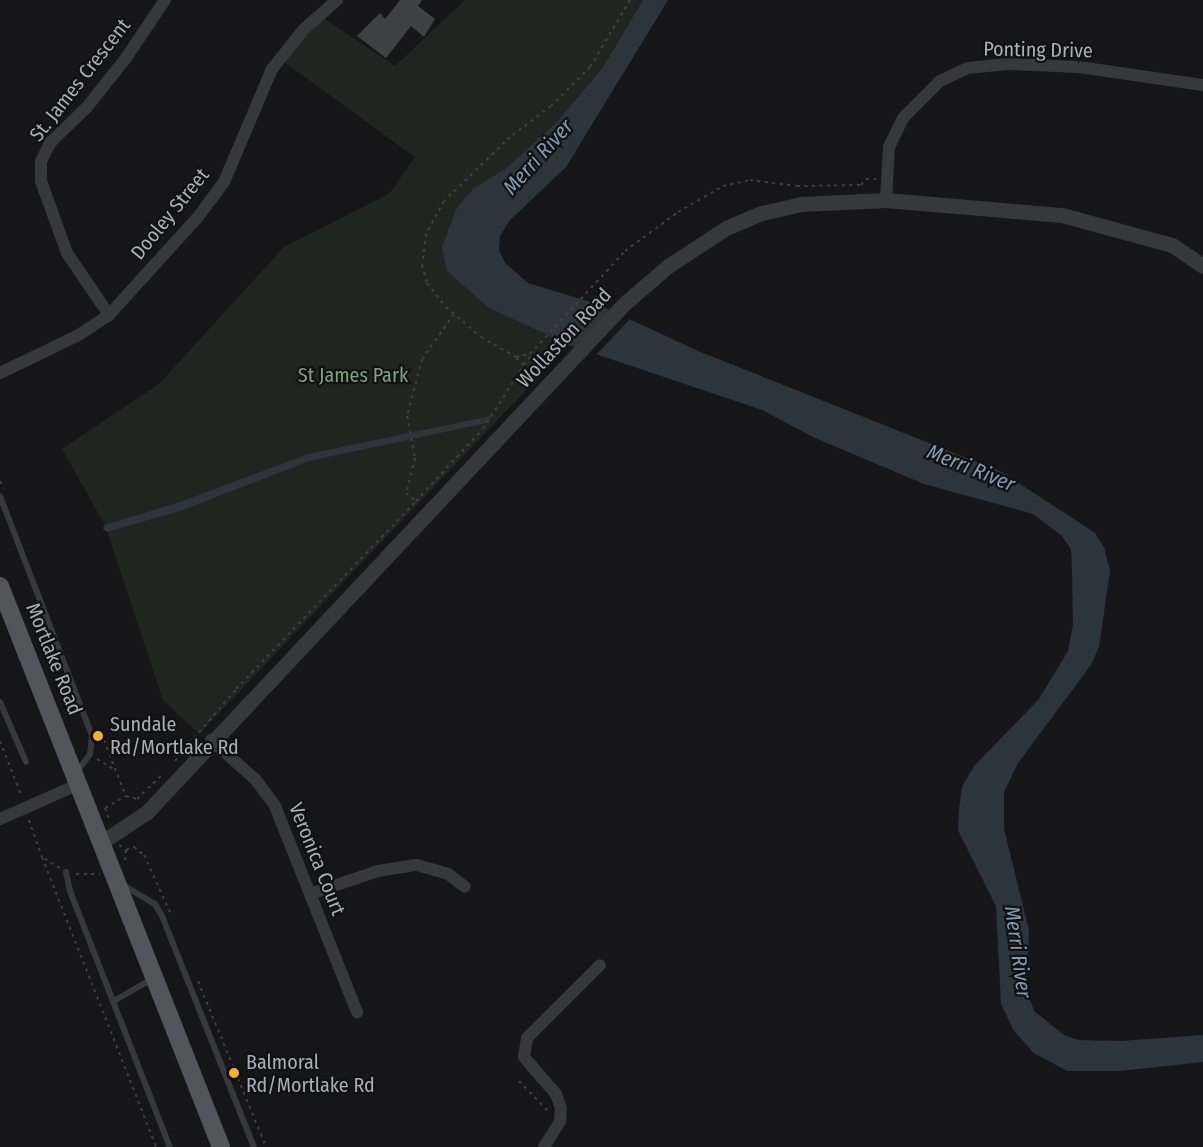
<!DOCTYPE html>
<style>
body{margin:0}
#map{position:relative;width:1203px;height:1147px;overflow:hidden;background:#161618;font-family:"Fira Sans Condensed",sans-serif}
div>[style]{position:absolute}
[style*='--x']{left:calc(var(--x)*1px);top:calc(var(--y)*1px);width:calc(var(--w)*1px);rotate:calc(var(--a)*1deg)}
.green>*{inset:0;background:#1e261f}
.water>*{inset:0;background:#2c353c}
.pier>*{inset:0;background:#161618}
.building>*{inset:0;background:#404145}
.path>*{height:2px;margin-top:-1px;transform-origin:0;background:repeating-linear-gradient(90deg,#3d3f44 0 3px,transparent 0 7.5px)}
.service>*{height:6px;margin:-3px;padding:0 3px;transform-origin:3px;border-radius:3px;background:#37383d}
.minor>*{height:12px;margin:-6px;padding:0 6px;transform-origin:6px;border-radius:6px;background:#37383d}
.tertiary>*{height:15px;margin:-7.5px;padding:0 7.5px;transform-origin:7.5px;border-radius:7.5px;background:#37383d}
.primary>*{height:18px;margin:-9px;padding:0 9px;transform-origin:9px;border-radius:9px;background:#53555c}
.dots>*{width:16px;height:16px;translate:-50% -50%;box-sizing:border-box;border:3px solid #111113;border-radius:50%}
span{translate:-50% -50%;white-space:nowrap;text-align:center;line-height:1.15;-webkit-text-stroke:4.5px #111113;paint-order:stroke}
.street-label{font-size:20px;color:#a8adb8}
.park-label{font-size:20px;color:#7fa381}
.poi-label{font-size:20px;color:#a8adb8}
.left{translate:0 -50%;text-align:left}
.water-label{font-size:21px;color:#7f9bb3;font-style:italic}
</style>
<div id="map">
<div class="green">
<div style="clip-path:polygon(465px 0,643px 0,603px 67px,557px 122px,505px 169px,473px 189px,489px 308px,569px 345px,199px 734px,163px 700px,105px 525px,62px 449px,159px 384px,284px 247px,390px 193px,415px 157px,280px 59px,319px 15px,395px 66px)"></div>
</div>
<div class="water">
<div style="clip-path:polygon(643px 0,668px 0,566px 167px,510px 220px,500px 236px,499px 250px,505px 263px,528px 283px,597px 304px,698px 351px,1002px 472px,1095px 533px,1104px 547px,1110px 571px,1099px 647px,1091px 665px,1018px 763px,1004px 792px,1004px 829px,1029px 930px,1027px 990px,1034px 1011px,1064px 1035px,1078px 1040px,1121px 1041px,1203px 1035px,1203px 1062px,1120px 1071px,1067px 1071px,1034px 1053px,1014px 1031px,1001px 1004px,996px 906px,958px 830px,959px 810px,962px 787px,974px 766px,1039px 699px,1068px 651px,1073px 624px,1072px 572px,1071px 549px,1062px 536px,1033px 514px,924px 484px,815px 438px,762px 410px,569px 345px,489px 308px,447px 271px,442px 247px,457px 208px,473px 189px,505px 169px,557px 122px,603px 67px)"></div>
<div style="clip-path:polygon(491px 416px,487px 423px,309px 461px,183px 510px,107px 532px,103px 529px,105px 525px,180px 502px,308px 454px)"></div>
</div>
<div class="pier">
<div style="clip-path:polygon(613px 309px,631px 318px,593px 358px,574px 350px)"></div>
</div>
<div class="building">
<div style="clip-path:polygon(400px 0,422px 0,418px 6px,435px 19px,424px 37px,411px 26px,386px 58px,357px 36px,380px 13px,385px 19px)"></div>
</div>
<div class="path">
<div style="--x:630;--y:0;--w:78;--a:120.8"></div>
<div style="--x:590;--y:67;--w:55;--a:135"></div>
<div style="--x:551;--y:106;--w:51;--a:142.9"></div>
<div style="--x:510;--y:137;--w:92;--a:135.9"></div>
<div style="--x:444;--y:201;--w:38;--a:119"></div>
<div style="--x:426;--y:234;--w:31;--a:97"></div>
<div style="--x:422;--y:265;--w:19;--a:74"></div>
<div style="--x:427;--y:283;--w:31;--a:52"></div>
<div style="--x:446;--y:307;--w:46;--a:40.6"></div>
<div style="--x:481;--y:337;--w:40;--a:29.7"></div>
<div style="--x:516;--y:357;--w:14;--a:-12"></div>
<div style="--x:530;--y:354;--w:140;--a:-47.3"></div>
<div style="--x:625;--y:251;--w:66;--a:-36.3"></div>
<div style="--x:678;--y:212;--w:52;--a:-30"></div>
<div style="--x:723;--y:186;--w:28;--a:-13"></div>
<div style="--x:750;--y:180;--w:47;--a:7.3"></div>
<div style="--x:797;--y:186;--w:64;--a:-0.9"></div>
<div style="--x:861;--y:185;--w:8;--a:-50"></div>
<div style="--x:866;--y:179;--w:10;--a:0"></div>
<div style="--x:454;--y:314;--w:55;--a:125.4"></div>
<div style="--x:422;--y:359;--w:59;--a:104.7"></div>
<div style="--x:407;--y:416;--w:43;--a:79.2"></div>
<div style="--x:415;--y:458;--w:36;--a:104"></div>
<div style="--x:406;--y:493;--w:13;--a:39"></div>
<div style="--x:416;--y:501;--w:98;--a:-47.1"></div>
<div style="--x:483;--y:429;--w:76;--a:-57.4"></div>
<div style="--x:524;--y:365;--w:13;--a:-141"></div>
<div style="--x:524;--y:365;--w:14;--a:-56"></div>
<div style="--x:0;--y:481;--w:8;--a:67"></div>
<div style="--x:101;--y:733;--w:68;--a:68.4"></div>
<div style="--x:0;--y:741;--w:60;--a:68.6"></div>
<div style="--x:97;--y:759;--w:21;--a:31"></div>
<div style="--x:175;--y:761;--w:94;--a:-49.7"></div>
<div style="--x:236;--y:689;--w:260;--a:-46.2"></div>
<div style="--x:105;--y:808;--w:15;--a:70"></div>
<div style="--x:105;--y:808;--w:24;--a:-30"></div>
<div style="--x:126;--y:796;--w:11;--a:15"></div>
<div style="--x:137;--y:799;--w:33;--a:-44"></div>
<div style="--x:29;--y:820;--w:39;--a:71"></div>
<div style="--x:119;--y:845;--w:9;--a:36"></div>
<div style="--x:126;--y:850;--w:12;--a:95"></div>
<div style="--x:126;--y:850;--w:9;--a:-21"></div>
<div style="--x:134;--y:847;--w:13;--a:39"></div>
<div style="--x:144;--y:855;--w:63;--a:65.5"></div>
<div style="--x:60;--y:868;--w:21;--a:-149"></div>
<div style="--x:42;--y:857;--w:312;--a:68.5"></div>
<div style="--x:76;--y:874;--w:24;--a:0"></div>
<div style="--x:198;--y:981;--w:179;--a:67.7"></div>
<div style="--x:519;--y:1081;--w:42;--a:46"></div>
</div>
<div class="service">
<div style="--x:0;--y:496;--w:257;--a:69"></div>
<div style="--x:92;--y:736;--w:18;--a:96"></div>
<div style="--x:90;--y:754;--w:24;--a:126"></div>
<div style="--x:0;--y:702;--w:65;--a:66.6"></div>
<div style="--x:66;--y:872;--w:19;--a:78"></div>
<div style="--x:70;--y:891;--w:275;--a:68.7"></div>
<div style="--x:123;--y:885;--w:37;--a:31"></div>
<div style="--x:155;--y:904;--w:14;--a:60"></div>
<div style="--x:162;--y:916;--w:249;--a:68.3"></div>
<div style="--x:114;--y:1001;--w:44;--a:-30.1"></div>
</div>
<div class="minor">
<div style="--x:886;--y:200;--w:53;--a:-86.8"></div>
<div style="--x:889;--y:147;--w:32;--a:-64"></div>
<div style="--x:903;--y:118;--w:52;--a:-45"></div>
<div style="--x:940;--y:81;--w:31;--a:-25"></div>
<div style="--x:968;--y:68;--w:40;--a:-5.7"></div>
<div style="--x:1008;--y:64;--w:71;--a:2.4"></div>
<div style="--x:1079;--y:67;--w:125;--a:8.3"></div>
<div style="--x:109;--y:315;--w:75;--a:-124.1"></div>
<div style="--x:67;--y:253;--w:77;--a:-109.9"></div>
<div style="--x:41;--y:181;--w:20;--a:-90"></div>
<div style="--x:41;--y:161;--w:20;--a:-63"></div>
<div style="--x:50;--y:143;--w:52;--a:-44.2"></div>
<div style="--x:87;--y:107;--w:63;--a:-51.5"></div>
<div style="--x:126;--y:58;--w:70;--a:-56.1"></div>
<div style="--x:0;--y:373;--w:85;--a:-25.7"></div>
<div style="--x:77;--y:336;--w:38;--a:-33"></div>
<div style="--x:109;--y:315;--w:132;--a:-47.8"></div>
<div style="--x:198;--y:217;--w:44;--a:-53.4"></div>
<div style="--x:224;--y:182;--w:123;--a:-67"></div>
<div style="--x:272;--y:69;--w:51;--a:-51.3"></div>
<div style="--x:304;--y:29;--w:44;--a:-41.3"></div>
<div style="--x:211;--y:740;--w:59;--a:41.6"></div>
<div style="--x:255;--y:779;--w:34;--a:53"></div>
<div style="--x:275;--y:806;--w:222;--a:68.3"></div>
<div style="--x:0;--y:819;--w:86;--a:-23.9"></div>
<div style="--x:310;--y:894;--w:72;--a:-18.7"></div>
<div style="--x:378;--y:871;--w:39;--a:-9"></div>
<div style="--x:417;--y:865;--w:32;--a:16"></div>
<div style="--x:448;--y:874;--w:21;--a:37"></div>
<div style="--x:544;--y:1147;--w:31;--a:-58"></div>
<div style="--x:560;--y:1121;--w:13;--a:-86"></div>
<div style="--x:561;--y:1108;--w:15;--a:-110"></div>
<div style="--x:556;--y:1094;--w:49;--a:-130.9"></div>
<div style="--x:524;--y:1057;--w:19;--a:-81"></div>
<div style="--x:527;--y:1038;--w:103;--a:-45"></div>
</div>
<div class="tertiary">
<div style="--x:102;--y:842;--w:54;--a:-33.7"></div>
<div style="--x:147;--y:812;--w:698;--a:-46.8"></div>
<div style="--x:625;--y:303;--w:57;--a:-40.7"></div>
<div style="--x:668;--y:266;--w:69;--a:-33.2"></div>
<div style="--x:726;--y:228;--w:39;--a:-23"></div>
<div style="--x:762;--y:213;--w:40;--a:-13"></div>
<div style="--x:801;--y:204;--w:85;--a:-2.7"></div>
<div style="--x:886;--y:200;--w:177;--a:4.9"></div>
<div style="--x:1062;--y:215;--w:114;--a:15.3"></div>
<div style="--x:1172;--y:245;--w:37;--a:34"></div>
</div>
<div class="primary">
<div style="--x:0;--y:586;--w:603;--a:68.5"></div>
</div>
<div class="dots">
<div style="left:98px;top:736px;background:#f2b134"></div>
<div style="left:234px;top:1073px;background:#f2b134"></div>
</div>
<div class="street-label">
<span style="left:1038px;top:50px;rotate:1deg">Ponting Drive</span>
<span style="left:80px;top:80px;rotate:-52deg">St. James Crescent</span>
<span style="left:170px;top:214px;rotate:-51deg">Dooley Street</span>
<span style="left:564px;top:338px;rotate:-47deg">Wollaston Road</span>
<span style="left:54px;top:659px;rotate:68deg">Mortlake Road</span>
<span style="left:317px;top:859px;rotate:68deg">Veronica Court</span>
</div>
<div class="park-label">
<span style="left:353px;top:375px">St James Park</span>
</div>
<div class="poi-label">
<span class="left" style="left:110px;top:736px">Sundale<br>Rd/Mortlake Rd</span>
<span class="left" style="left:246px;top:1074px">Balmoral<br>Rd/Mortlake Rd</span>
</div>
<div class="water-label">
<span style="left:538px;top:157px;rotate:-48deg">Merri River</span>
<span style="left:971px;top:468px;rotate:22deg">Merri River</span>
<span style="left:1018px;top:952px;rotate:82deg">Merri River</span>
</div>
</div>
